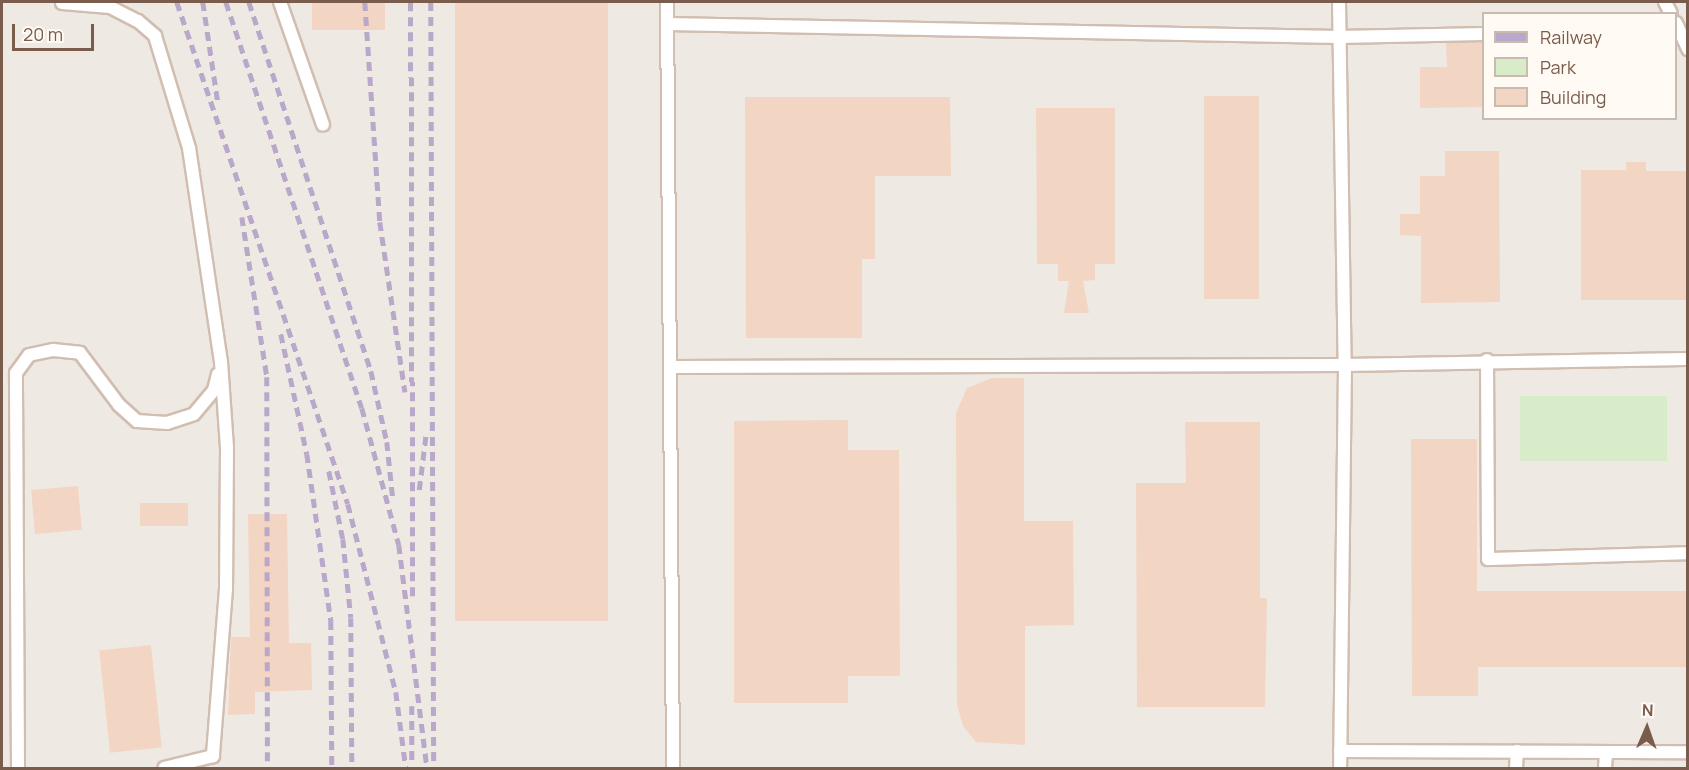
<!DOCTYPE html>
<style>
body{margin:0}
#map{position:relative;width:1689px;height:770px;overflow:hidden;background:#fdf6ec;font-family:Manrope,sans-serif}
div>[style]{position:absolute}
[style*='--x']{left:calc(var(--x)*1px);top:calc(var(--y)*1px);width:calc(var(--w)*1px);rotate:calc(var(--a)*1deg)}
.industrial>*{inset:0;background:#efe9e4}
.green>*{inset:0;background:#d8ecc9;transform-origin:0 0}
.building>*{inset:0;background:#f3d5c3;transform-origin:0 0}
.roads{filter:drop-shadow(2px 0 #d1beb0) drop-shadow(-2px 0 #d1beb0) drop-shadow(0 2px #d1beb0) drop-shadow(0 -2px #d1beb0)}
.service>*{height:12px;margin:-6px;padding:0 6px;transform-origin:6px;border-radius:6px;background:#fff}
.rail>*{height:4.5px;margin-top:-2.25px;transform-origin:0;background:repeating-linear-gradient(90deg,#b9a8c9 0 9px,transparent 0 15px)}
span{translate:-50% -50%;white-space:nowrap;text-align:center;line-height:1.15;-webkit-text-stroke:4.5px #fffaf3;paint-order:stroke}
.frame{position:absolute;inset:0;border:3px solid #7a5c4d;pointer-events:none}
.legend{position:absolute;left:1482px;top:12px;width:195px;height:108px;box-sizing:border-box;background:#fffaf3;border:2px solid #cabbb1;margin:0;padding:8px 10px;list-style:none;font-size:18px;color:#7a5c4d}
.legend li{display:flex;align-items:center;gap:12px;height:30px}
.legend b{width:30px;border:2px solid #cabbb1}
.north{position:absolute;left:1617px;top:698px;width:60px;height:60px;-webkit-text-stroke:4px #fffaf3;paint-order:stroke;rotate:2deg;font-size:16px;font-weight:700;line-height:24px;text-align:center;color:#7a5c4d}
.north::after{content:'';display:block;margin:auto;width:21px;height:27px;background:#7a5c4d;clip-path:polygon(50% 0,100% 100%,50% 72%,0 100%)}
.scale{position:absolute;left:12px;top:24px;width:82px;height:27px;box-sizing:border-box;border:3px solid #7a5c4d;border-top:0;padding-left:8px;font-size:18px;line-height:21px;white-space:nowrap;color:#7a5c4d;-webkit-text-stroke:4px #fffaf3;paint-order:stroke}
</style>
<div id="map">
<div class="industrial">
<div style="clip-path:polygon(evenodd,2px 2px,1687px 2px,1687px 768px,2px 768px,2px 2px,1484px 14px,1676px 14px,1676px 118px,1484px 118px,1484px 14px)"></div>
</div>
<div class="green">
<div style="left:1520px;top:396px;width:147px;height:65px"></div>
</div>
<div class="building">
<div style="left:312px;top:2px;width:73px;height:28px"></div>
<div style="left:455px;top:2px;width:153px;height:619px"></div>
<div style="clip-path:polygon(1484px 42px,1484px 107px,1420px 108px,1420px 67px,1447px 67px,1446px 43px)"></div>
<div style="left:1204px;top:96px;width:55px;height:203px"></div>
<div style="clip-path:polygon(745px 97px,950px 97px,951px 176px,875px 176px,875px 259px,862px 259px,862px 338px,746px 338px)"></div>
<div style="clip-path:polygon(1036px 108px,1115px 108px,1115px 264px,1095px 264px,1095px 280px,1083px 281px,1089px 313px,1064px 313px,1069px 281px,1058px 281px,1058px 264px,1037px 264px)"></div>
<div style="clip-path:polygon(1445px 151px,1499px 151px,1500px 302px,1421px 303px,1421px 236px,1400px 235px,1400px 214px,1420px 214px,1420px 176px,1445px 176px)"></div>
<div style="clip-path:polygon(1626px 162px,1646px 162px,1646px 171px,1688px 171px,1688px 300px,1581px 300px,1581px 170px,1626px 170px)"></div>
<div style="clip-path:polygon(992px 378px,1024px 378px,1024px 521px,1073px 521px,1074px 625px,1025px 626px,1025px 745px,976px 742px,963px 726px,957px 704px,956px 413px,967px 388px)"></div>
<div style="clip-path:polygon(848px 420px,848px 450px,899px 450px,900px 676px,848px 676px,848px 703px,734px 703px,734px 421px)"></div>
<div style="clip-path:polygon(1185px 422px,1260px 422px,1260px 598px,1267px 598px,1265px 707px,1137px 707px,1136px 483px,1186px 483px)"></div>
<div style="clip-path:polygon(1411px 439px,1477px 439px,1477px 591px,1688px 591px,1688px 667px,1478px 667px,1478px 696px,1412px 696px)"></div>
<div style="left:78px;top:486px;width:44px;height:47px;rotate:85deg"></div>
<div style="left:140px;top:503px;width:48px;height:23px"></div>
<div style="clip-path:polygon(248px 514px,287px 514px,289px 643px,311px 643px,312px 690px,255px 692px,255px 714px,228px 715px,231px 637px,250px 637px)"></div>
<div style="left:151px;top:645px;width:103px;height:52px;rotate:84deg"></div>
</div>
<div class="roads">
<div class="service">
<div style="--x:280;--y:2;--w:130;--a:70.7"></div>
<div style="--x:667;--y:2;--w:766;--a:89.55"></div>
<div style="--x:1339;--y:2;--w:363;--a:89.1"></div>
<div style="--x:1345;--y:365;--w:403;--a:90.7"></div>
<div style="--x:1665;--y:2;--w:13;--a:63"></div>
<div style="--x:62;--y:3;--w:48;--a:4.8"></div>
<div style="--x:110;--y:7;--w:31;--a:27"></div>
<div style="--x:138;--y:21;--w:23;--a:41"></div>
<div style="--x:155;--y:36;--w:117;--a:73.1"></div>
<div style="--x:189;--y:148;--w:216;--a:81.5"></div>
<div style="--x:221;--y:362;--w:86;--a:86"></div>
<div style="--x:227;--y:448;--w:141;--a:90.4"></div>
<div style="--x:226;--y:589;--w:168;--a:94.5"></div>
<div style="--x:213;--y:756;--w:50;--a:166.2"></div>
<div style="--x:1676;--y:23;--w:29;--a:65"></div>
<div style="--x:667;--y:24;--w:672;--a:1.11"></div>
<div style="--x:1339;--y:37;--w:145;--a:-1.2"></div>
<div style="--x:1487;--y:360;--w:199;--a:89.7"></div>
<div style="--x:1488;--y:559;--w:200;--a:-1.7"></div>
<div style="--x:670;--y:367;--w:675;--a:-0.17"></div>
<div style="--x:1345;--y:365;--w:343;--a:-1"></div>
<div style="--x:1340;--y:751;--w:348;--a:0.2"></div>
<div style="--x:18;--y:768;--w:395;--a:-90.3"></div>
<div style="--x:16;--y:373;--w:22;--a:-54"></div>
<div style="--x:29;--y:355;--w:25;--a:-12"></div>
<div style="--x:53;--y:350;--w:27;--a:6"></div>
<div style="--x:80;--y:353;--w:65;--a:53.1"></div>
<div style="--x:119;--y:405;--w:24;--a:42"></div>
<div style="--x:137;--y:421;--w:30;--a:4"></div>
<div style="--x:167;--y:423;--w:28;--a:-18"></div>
<div style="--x:194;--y:414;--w:31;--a:-50"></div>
<div style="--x:214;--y:390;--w:16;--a:-76"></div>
<div style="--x:1516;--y:768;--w:17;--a:-87"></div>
<div style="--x:1605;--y:768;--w:16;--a:-86"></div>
</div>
</div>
<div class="rail">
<div style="--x:177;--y:2;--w:530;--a:71.19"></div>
<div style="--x:348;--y:504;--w:194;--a:75.7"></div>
<div style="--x:396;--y:692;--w:77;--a:82.5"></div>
<div style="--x:203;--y:2;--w:101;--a:81.5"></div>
<div style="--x:226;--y:2;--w:428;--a:71.5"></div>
<div style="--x:362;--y:408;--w:142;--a:74.9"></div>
<div style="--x:399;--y:545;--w:225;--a:82.8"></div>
<div style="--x:249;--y:2;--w:389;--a:71.7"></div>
<div style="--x:371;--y:371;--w:73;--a:77.3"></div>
<div style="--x:387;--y:442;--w:57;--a:84"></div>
<div style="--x:365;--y:2;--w:221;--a:86.1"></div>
<div style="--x:380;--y:222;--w:172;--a:81.6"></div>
<div style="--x:411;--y:2;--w:599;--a:89.81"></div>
<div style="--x:431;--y:2;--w:766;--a:89.78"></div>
<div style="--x:242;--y:217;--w:162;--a:81.1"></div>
<div style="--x:267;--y:377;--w:391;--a:89.9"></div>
<div style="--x:281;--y:334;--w:123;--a:77.8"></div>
<div style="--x:307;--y:454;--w:169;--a:81.8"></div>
<div style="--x:331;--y:621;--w:147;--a:89.6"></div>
<div style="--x:329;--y:471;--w:69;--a:78.4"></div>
<div style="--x:343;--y:539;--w:79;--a:84.2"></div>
<div style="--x:351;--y:618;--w:150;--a:89.6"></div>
<div style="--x:419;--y:490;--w:56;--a:-82.9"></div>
<div style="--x:412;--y:706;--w:57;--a:90"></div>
</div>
<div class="frame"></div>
<ul class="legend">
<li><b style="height:8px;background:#b9a8c9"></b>Railway</li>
<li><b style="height:16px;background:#d8ecc9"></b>Park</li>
<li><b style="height:16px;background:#f3d5c3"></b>Building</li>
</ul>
<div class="north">N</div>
<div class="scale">20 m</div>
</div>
